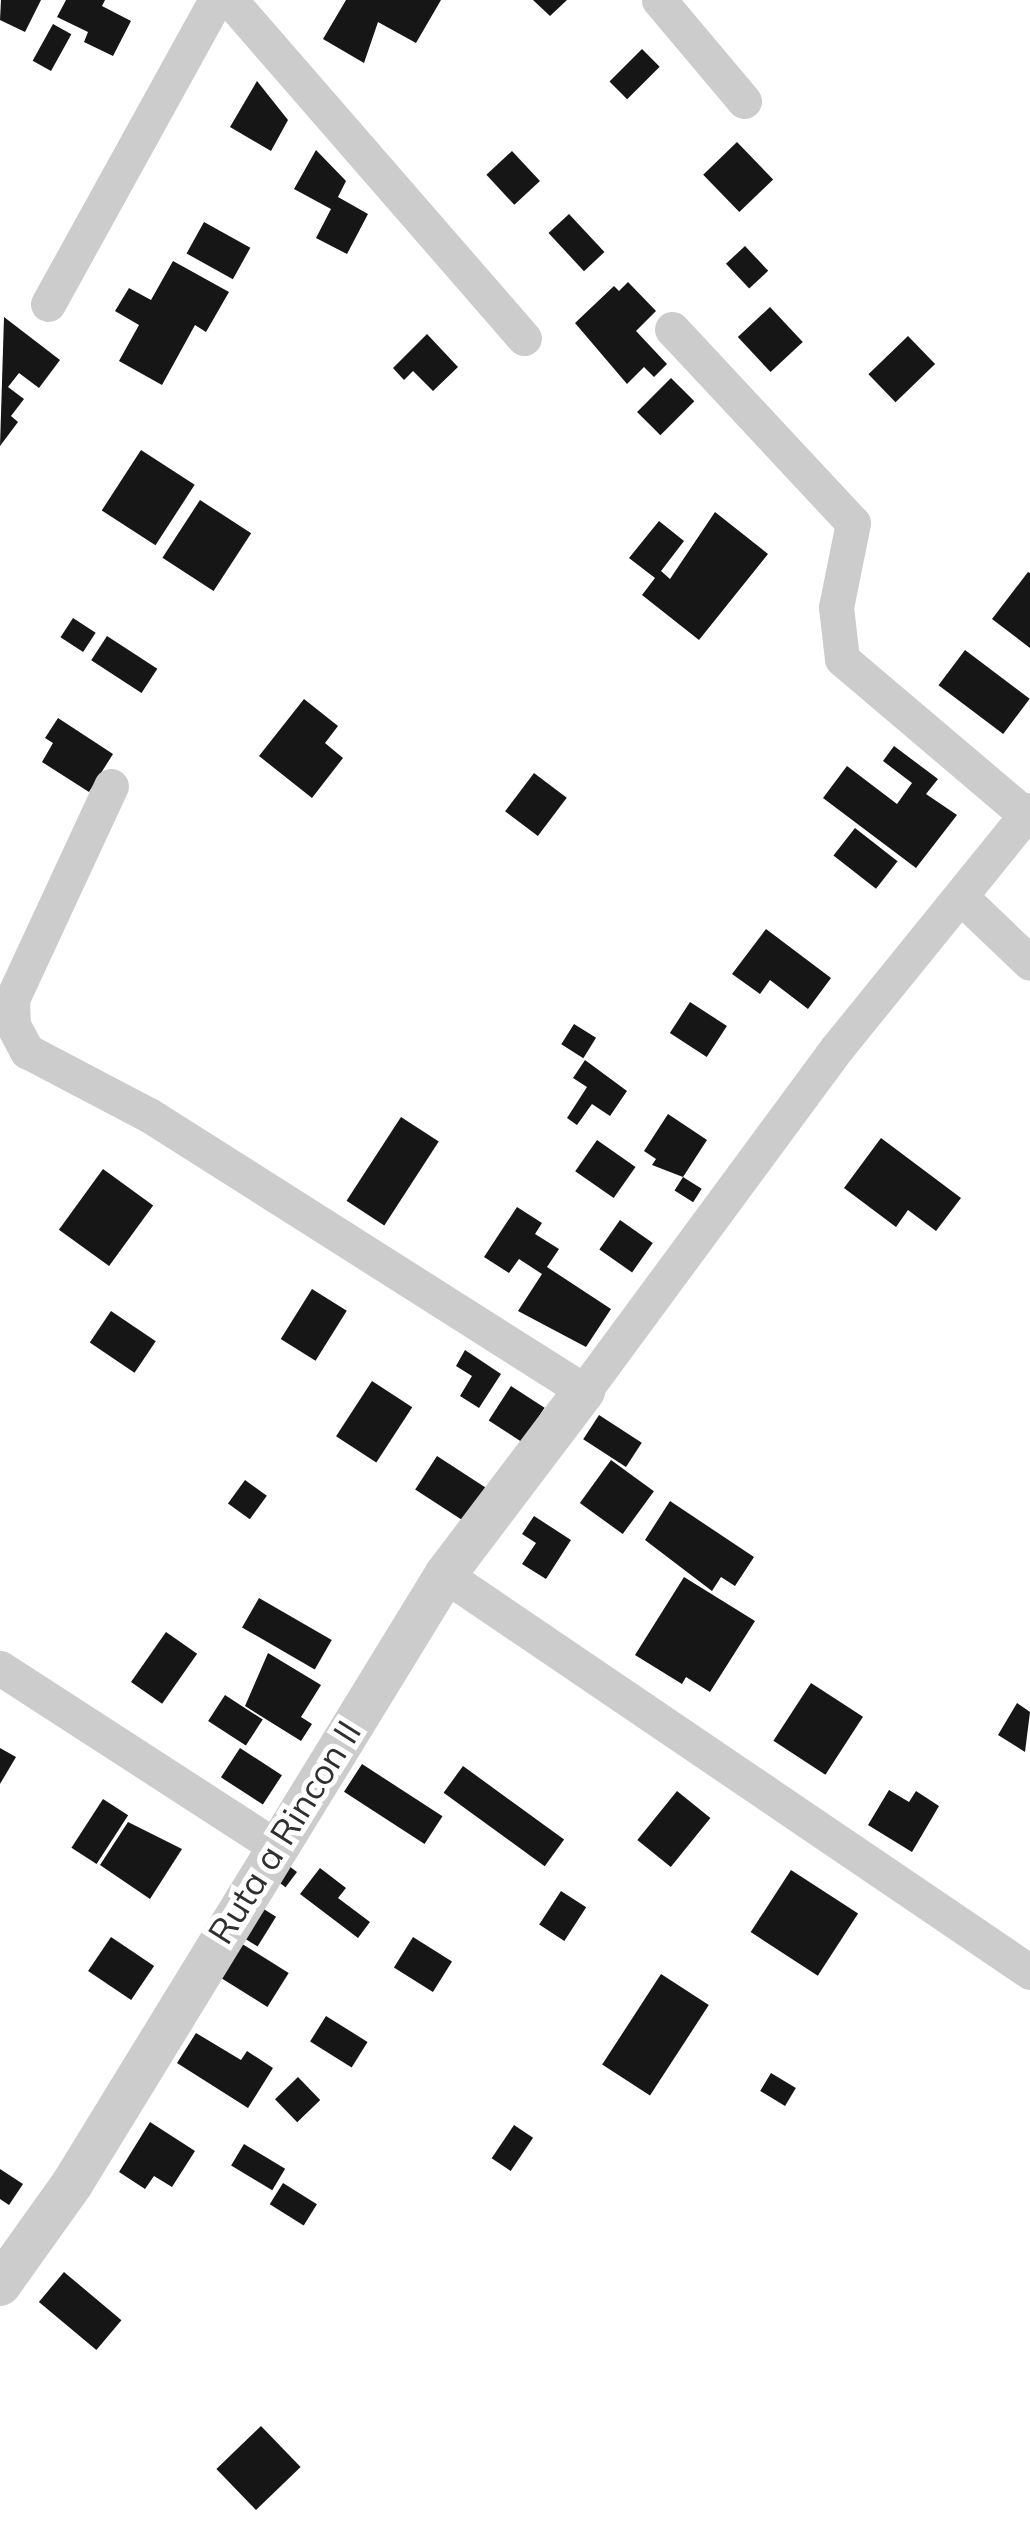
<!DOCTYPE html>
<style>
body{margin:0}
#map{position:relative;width:1030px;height:2545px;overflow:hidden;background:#fff;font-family:Mulish,sans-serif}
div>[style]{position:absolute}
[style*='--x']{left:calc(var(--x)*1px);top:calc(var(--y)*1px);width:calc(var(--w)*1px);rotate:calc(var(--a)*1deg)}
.building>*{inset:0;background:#161616;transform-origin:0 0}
.minor>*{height:35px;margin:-17.5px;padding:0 17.5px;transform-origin:17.5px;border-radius:17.5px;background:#ccc}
.tertiary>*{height:42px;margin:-21px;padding:0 21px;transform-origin:21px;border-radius:21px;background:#ccc}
span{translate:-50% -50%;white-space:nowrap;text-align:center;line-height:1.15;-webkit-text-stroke:10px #fff;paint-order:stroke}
.street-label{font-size:35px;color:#2f2f2f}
</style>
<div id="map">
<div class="building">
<div style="clip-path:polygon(1px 0,41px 0,25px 32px,0 20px)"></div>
<div style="clip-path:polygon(66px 0,105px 0,102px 6px,131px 21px,113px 56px,84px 42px,88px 32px,57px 17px)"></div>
<div style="clip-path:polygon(346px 0,441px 0,416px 43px,378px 22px,364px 63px,323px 39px)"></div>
<div style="clip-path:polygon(533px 0,567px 0,550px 16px)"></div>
<div style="left:53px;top:24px;width:21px;height:42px;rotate:29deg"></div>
<div style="left:642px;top:49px;width:25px;height:46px;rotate:45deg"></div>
<div style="clip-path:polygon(257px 81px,288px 120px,271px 151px,230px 127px)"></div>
<div style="left:737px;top:142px;width:52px;height:47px;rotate:46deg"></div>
<div style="clip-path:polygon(316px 150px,346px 181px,338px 197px,368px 214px,347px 254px,316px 238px,331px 209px,294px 189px)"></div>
<div style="left:512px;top:151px;width:41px;height:35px;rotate:47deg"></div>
<div style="left:569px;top:214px;width:52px;height:28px;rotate:47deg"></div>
<div style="left:204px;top:222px;width:53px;height:36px;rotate:29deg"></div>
<div style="left:745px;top:246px;width:34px;height:26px;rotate:47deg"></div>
<div style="clip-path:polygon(173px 261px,229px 292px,206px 332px,195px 325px,162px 385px,119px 361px,139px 325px,115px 311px,129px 288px,151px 300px)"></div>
<div style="clip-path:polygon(628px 282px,656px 311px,636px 331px,667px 364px,654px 377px,644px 367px,627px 384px,575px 323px,614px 286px,619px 291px)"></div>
<div style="left:770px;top:307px;width:48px;height:44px;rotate:47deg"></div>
<div style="clip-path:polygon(4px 317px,60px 360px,39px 388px,19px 373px,8px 387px,24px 399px,11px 416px,18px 422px,0 446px)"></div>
<div style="clip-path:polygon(427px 334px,458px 367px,433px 391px,413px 371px,404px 380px,393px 368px)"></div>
<div style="left:908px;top:336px;width:39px;height:55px;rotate:46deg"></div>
<div style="left:671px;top:378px;width:33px;height:48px;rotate:45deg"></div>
<div style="left:141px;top:450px;width:64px;height:72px;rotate:33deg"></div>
<div style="left:200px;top:500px;width:61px;height:69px;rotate:33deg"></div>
<div style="clip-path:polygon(715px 512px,768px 554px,699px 640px,642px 595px,655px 578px,629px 558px,659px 521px,684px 541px,661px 571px,670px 579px)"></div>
<div style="clip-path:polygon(1028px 572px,1030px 573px,1030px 648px,992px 619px)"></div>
<div style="left:73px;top:618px;width:27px;height:23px;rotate:33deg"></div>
<div style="left:107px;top:636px;width:60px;height:29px;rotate:33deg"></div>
<div style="left:965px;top:650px;width:81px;height:44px;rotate:37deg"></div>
<div style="clip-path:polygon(304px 699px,338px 726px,325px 743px,343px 758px,312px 798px,259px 756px)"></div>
<div style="clip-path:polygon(58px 718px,113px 754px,89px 792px,42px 762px,53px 743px,45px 738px)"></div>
<div style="clip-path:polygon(894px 746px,938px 779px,926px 794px,957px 815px,916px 868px,823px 798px,847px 766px,897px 804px,912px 783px,883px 761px)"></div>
<div style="left:534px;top:773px;width:41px;height:48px;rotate:37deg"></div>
<div style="left:855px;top:828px;width:54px;height:35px;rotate:38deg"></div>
<div style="clip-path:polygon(766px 929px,831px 978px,808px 1009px,770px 980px,760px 994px,732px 974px)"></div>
<div style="left:690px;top:1002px;width:44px;height:37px;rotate:33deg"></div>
<div style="left:574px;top:1024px;width:26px;height:24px;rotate:32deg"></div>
<div style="clip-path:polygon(585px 1060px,627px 1091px,610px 1116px,592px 1104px,577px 1125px,567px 1118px,587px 1087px,573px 1078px)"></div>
<div style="clip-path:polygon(668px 1114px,707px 1140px,683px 1177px,652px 1165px,656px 1159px,644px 1151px)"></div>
<div style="left:401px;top:1117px;width:45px;height:100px;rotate:33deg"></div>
<div style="clip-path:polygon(881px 1138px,961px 1198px,936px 1231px,908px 1210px,896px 1227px,844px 1188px)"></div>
<div style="left:597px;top:1140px;width:47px;height:38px;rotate:35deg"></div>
<div style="left:103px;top:1169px;width:62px;height:75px;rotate:36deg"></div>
<div style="left:683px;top:1177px;width:22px;height:16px;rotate:32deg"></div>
<div style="clip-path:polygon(517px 1207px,542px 1223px,535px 1234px,559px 1249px,547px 1267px,611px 1309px,586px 1347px,518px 1311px,542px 1274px,519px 1259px,509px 1273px,484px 1257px)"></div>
<div style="left:620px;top:1220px;width:40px;height:36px;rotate:35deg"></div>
<div style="left:312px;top:1289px;width:41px;height:59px;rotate:32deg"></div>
<div style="left:111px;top:1311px;width:54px;height:38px;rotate:34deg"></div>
<div style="clip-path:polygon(465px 1350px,501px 1374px,479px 1408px,460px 1396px,472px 1376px,456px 1366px)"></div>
<div style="left:372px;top:1381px;width:48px;height:66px;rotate:33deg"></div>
<div style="left:511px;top:1386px;width:40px;height:41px;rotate:33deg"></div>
<div style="left:599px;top:1415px;width:51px;height:29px;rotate:33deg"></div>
<div style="left:437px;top:1456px;width:61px;height:40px;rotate:33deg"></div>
<div style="left:611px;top:1460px;width:53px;height:53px;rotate:36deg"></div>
<div style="left:245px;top:1480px;width:27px;height:29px;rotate:36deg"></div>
<div style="clip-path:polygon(670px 1501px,754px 1557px,735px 1586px,721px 1577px,712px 1591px,645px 1540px)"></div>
<div style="clip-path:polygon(534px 1516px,571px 1540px,546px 1579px,522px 1564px,536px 1543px,522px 1534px)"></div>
<div style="clip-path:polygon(684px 1577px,755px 1621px,710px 1692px,686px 1677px,682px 1684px,635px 1655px)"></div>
<div style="left:259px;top:1598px;width:84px;height:34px;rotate:30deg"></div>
<div style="left:166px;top:1632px;width:38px;height:61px;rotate:35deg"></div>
<div style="clip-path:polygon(268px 1653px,321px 1685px,301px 1717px,312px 1724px,301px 1741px,245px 1706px)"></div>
<div style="left:811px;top:1683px;width:62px;height:69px;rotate:33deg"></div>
<div style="left:225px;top:1695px;width:45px;height:31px;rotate:33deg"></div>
<div style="clip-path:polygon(1017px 1703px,1030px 1712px,1025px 1752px,998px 1735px)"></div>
<div style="clip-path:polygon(0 1748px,16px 1757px,0 1784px)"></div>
<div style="left:240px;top:1748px;width:50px;height:35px;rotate:33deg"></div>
<div style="left:362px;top:1764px;width:96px;height:33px;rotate:33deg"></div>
<div style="left:463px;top:1766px;width:125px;height:33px;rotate:36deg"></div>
<div style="clip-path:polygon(889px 1790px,909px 1802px,916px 1791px,939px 1806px,912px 1852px,868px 1825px)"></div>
<div style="left:677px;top:1791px;width:43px;height:63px;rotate:39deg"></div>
<div style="left:103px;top:1799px;width:30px;height:58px;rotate:33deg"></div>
<div style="clip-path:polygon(128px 1822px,182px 1849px,150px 1899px,100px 1865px)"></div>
<div style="left:281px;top:1860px;width:20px;height:19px;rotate:37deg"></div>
<div style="clip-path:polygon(320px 1868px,346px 1888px,338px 1898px,370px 1922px,358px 1938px,300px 1894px)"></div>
<div style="left:791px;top:1870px;width:80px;height:74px;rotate:33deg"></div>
<div style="left:561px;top:1891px;width:30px;height:40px;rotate:33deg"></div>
<div style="left:254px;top:1903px;width:26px;height:35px;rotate:32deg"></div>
<div style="left:111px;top:1937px;width:52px;height:41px;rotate:34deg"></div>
<div style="left:231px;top:1937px;width:68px;height:40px;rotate:32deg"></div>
<div style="left:413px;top:1937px;width:46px;height:36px;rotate:32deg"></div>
<div style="left:661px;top:1974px;width:57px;height:108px;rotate:33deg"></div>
<div style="left:326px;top:2016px;width:49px;height:30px;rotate:32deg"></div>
<div style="clip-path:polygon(196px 2033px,241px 2060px,247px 2051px,273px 2068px,248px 2108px,177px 2063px)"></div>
<div style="left:771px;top:2073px;width:29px;height:21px;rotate:31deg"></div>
<div style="left:298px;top:2077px;width:32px;height:32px;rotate:46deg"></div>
<div style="clip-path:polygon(150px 2122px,195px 2151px,172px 2187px,154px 2176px,145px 2189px,119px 2172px)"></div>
<div style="left:514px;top:2125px;width:23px;height:40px;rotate:34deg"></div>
<div style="left:244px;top:2144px;width:48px;height:25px;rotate:31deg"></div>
<div style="clip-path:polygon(0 2169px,23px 2184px,9px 2205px,0 2199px)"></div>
<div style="left:283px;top:2183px;width:40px;height:25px;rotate:32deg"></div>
<div style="left:64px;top:2272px;width:75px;height:39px;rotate:40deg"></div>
<div style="left:261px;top:2426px;width:57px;height:62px;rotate:46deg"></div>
</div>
<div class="minor">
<div style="--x:230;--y:0;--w:448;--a:49"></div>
<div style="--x:659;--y:0;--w:132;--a:49.9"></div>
<div style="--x:48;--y:304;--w:347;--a:-61.1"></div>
<div style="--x:672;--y:329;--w:265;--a:47"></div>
<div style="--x:853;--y:523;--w:86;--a:101.4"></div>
<div style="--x:836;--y:607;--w:52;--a:83.4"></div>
<div style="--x:842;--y:659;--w:241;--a:40.3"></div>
<div style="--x:111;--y:786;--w:235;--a:114.9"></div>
<div style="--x:12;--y:999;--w:26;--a:88"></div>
<div style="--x:13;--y:1025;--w:30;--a:62"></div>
<div style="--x:27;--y:1051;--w:138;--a:27.7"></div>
<div style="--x:149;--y:1115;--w:515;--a:32.39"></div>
<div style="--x:584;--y:1391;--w:426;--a:-53.6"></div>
<div style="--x:837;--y:1048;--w:306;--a:-51"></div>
<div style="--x:961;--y:897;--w:95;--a:43.7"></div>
<div style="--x:445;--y:1575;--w:707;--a:34.16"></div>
<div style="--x:0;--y:1668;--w:326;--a:32.9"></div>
</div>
<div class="tertiary">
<div style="--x:0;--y:2285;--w:124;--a:-54.5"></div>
<div style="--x:72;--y:2184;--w:714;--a:-58.51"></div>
<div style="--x:445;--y:1575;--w:231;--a:-52.9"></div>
</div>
<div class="street-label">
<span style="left:284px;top:1832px;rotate:-58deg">Ruta a Rincon II</span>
</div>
</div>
